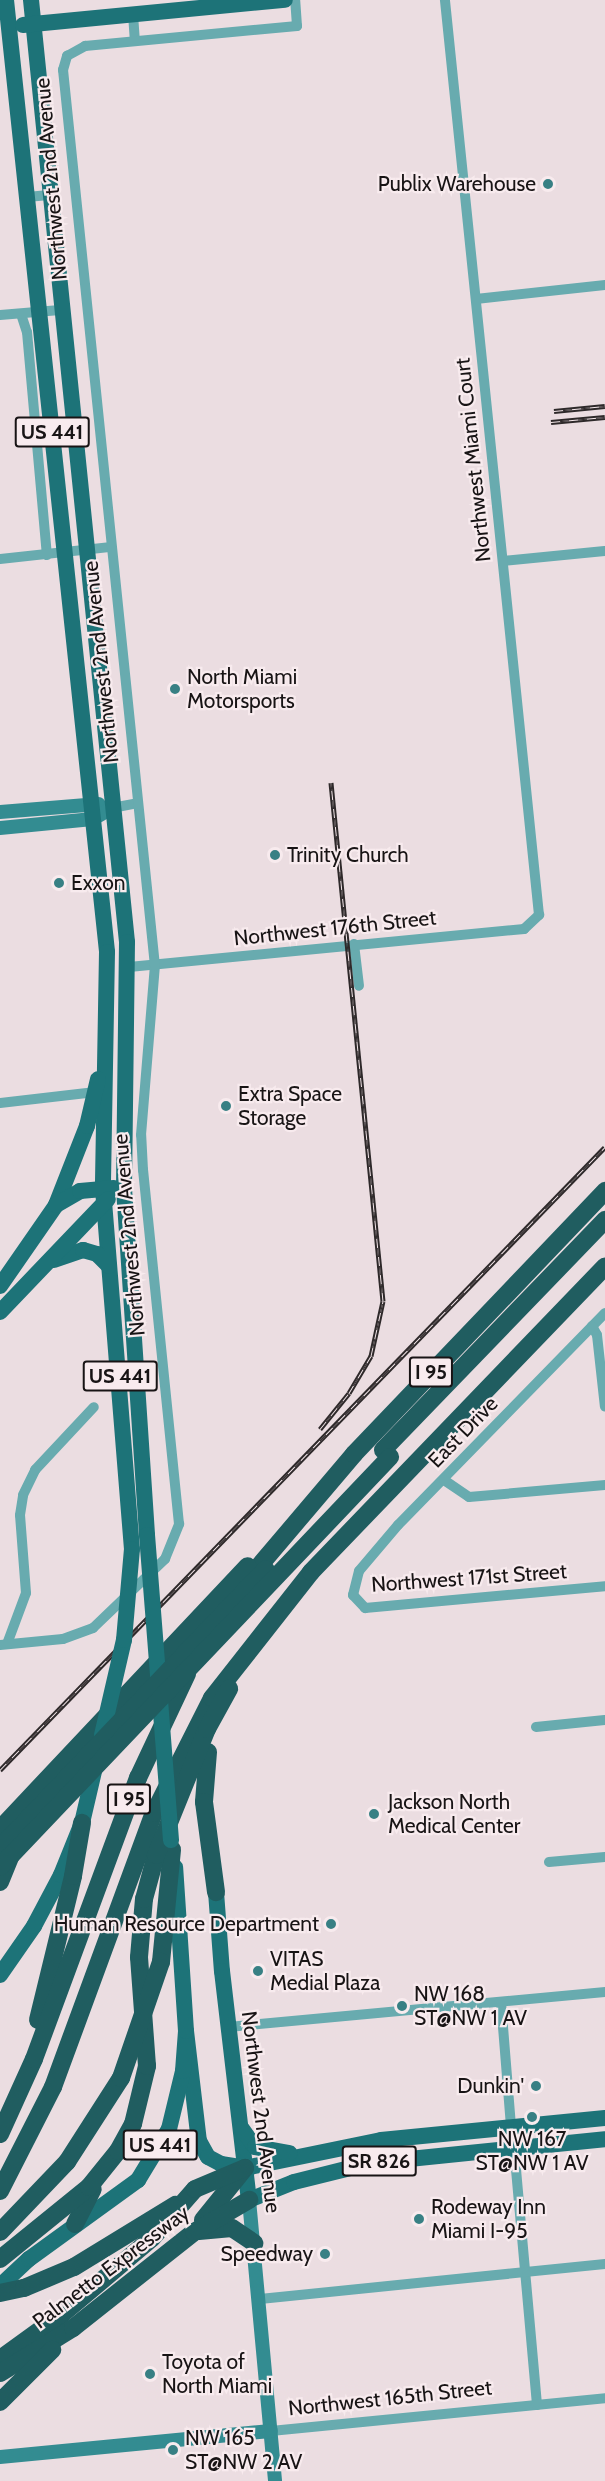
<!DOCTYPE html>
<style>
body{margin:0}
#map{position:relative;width:605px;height:2481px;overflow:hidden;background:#ebdde1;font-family:Cabin,sans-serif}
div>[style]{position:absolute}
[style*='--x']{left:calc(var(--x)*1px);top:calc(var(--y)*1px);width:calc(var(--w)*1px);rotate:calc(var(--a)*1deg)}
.street>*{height:10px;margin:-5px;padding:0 5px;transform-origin:5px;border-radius:5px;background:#68abaf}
.secondary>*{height:14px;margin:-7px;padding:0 7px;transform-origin:7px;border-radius:7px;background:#338c91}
.primary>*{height:16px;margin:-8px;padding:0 8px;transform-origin:8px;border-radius:8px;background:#1d7378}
.highway>*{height:18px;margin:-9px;padding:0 9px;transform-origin:9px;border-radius:9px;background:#205d60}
.rail>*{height:5px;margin-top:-2.5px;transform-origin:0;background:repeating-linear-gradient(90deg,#f8ebee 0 9px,#2e292a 0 18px);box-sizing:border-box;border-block:2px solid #2e292a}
.primary-bridge>*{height:16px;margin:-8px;padding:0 8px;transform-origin:8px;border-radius:8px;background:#1d7378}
.highway-bridge>*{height:18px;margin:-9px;padding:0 9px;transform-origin:9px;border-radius:9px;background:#205d60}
.dots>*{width:16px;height:16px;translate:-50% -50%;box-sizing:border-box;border:3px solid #f8ebee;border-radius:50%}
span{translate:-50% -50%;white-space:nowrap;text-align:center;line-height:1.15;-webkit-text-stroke:4.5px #f8ebee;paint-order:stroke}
.shield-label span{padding:2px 4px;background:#f8ebee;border:2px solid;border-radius:4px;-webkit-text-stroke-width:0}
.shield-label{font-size:20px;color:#181415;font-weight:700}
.street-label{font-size:21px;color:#181415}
.poi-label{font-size:21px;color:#181415}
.right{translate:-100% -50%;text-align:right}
.left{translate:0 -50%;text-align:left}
</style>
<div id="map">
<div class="street">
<div style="--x:133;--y:14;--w:27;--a:86"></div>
<div style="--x:27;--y:197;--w:22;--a:-5"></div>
<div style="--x:476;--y:299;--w:130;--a:-6.2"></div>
<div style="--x:21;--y:314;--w:19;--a:72"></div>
<div style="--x:27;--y:332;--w:224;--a:84.9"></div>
<div style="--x:0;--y:315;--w:60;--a:-4.8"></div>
<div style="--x:0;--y:559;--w:112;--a:-6.2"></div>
<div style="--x:503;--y:561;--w:102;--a:-5.6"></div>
<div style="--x:112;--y:808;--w:26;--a:-11"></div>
<div style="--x:354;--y:944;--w:42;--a:83.2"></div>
<div style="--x:129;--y:967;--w:397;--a:-5.5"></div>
<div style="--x:524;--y:929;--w:21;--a:-43"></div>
<div style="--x:539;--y:915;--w:920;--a:-95.87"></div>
<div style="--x:0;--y:1103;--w:96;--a:-6.6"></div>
<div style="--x:605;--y:1313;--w:296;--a:134.3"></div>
<div style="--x:398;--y:1525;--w:60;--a:130.3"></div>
<div style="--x:359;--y:1571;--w:25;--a:104"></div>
<div style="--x:353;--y:1595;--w:18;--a:47"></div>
<div style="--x:365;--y:1608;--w:241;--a:-5.2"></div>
<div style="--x:592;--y:1326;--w:10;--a:61"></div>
<div style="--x:597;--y:1335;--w:72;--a:83.7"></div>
<div style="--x:444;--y:1480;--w:30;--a:34"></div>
<div style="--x:469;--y:1497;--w:137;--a:-5"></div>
<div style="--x:7;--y:1644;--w:54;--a:-69.6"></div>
<div style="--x:26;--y:1593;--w:78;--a:-94.4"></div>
<div style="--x:20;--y:1515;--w:20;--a:-81"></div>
<div style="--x:23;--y:1495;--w:28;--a:-64"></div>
<div style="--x:35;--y:1470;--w:86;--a:-46.9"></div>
<div style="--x:0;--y:1645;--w:63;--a:-5.4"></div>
<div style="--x:63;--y:1639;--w:32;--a:-20"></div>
<div style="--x:93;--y:1628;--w:100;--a:-43.8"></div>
<div style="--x:165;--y:1559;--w:38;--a:-68"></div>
<div style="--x:179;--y:1524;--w:356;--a:-95.8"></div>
<div style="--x:143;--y:1170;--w:35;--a:-93"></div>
<div style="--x:141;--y:1135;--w:170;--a:-85.3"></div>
<div style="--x:155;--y:966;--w:901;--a:-95.86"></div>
<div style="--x:63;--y:70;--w:15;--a:-74"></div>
<div style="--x:67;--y:56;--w:21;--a:-29"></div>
<div style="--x:85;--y:46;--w:213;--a:-5.4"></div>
<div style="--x:297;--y:26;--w:26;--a:-94"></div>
<div style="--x:536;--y:1727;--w:69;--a:-5.8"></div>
<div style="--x:549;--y:1862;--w:56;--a:-5.1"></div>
<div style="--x:501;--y:2002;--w:125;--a:85.4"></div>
<div style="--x:228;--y:2027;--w:379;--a:-5.3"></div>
<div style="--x:514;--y:2147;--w:259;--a:84.9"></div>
<div style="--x:260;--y:2299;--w:347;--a:-5.8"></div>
<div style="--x:271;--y:2431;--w:336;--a:-5.6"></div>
</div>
<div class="secondary">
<div style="--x:0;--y:812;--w:99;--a:-4.6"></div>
<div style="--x:0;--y:828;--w:93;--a:-5.5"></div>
<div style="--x:93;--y:819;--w:22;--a:-30"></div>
<div style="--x:249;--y:2200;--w:282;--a:84.7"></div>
<div style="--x:0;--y:2457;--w:272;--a:-5.5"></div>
</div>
<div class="primary">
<div style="--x:6;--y:0;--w:957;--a:83.94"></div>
<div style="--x:107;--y:952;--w:237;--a:91"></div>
<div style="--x:103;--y:1189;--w:361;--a:85.4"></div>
<div style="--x:31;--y:0;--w:947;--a:84.18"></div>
<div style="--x:127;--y:942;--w:246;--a:90.7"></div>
<div style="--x:124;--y:1188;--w:348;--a:86.2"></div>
<div style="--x:23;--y:25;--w:263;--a:-5.5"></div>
<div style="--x:56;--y:1205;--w:85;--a:-68.6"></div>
<div style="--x:87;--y:1126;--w:48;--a:-76.8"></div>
<div style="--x:54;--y:1260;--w:31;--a:-19"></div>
<div style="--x:83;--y:1250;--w:15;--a:16"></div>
<div style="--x:97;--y:1254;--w:17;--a:45"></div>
<div style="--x:0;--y:1286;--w:98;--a:-55.3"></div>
<div style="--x:56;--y:1205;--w:28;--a:-30"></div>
<div style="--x:80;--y:1191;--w:34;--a:-5"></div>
<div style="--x:0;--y:1312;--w:156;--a:-46.3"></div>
<div style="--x:216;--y:1892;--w:79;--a:85.7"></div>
<div style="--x:222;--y:1971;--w:231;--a:83.3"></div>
<div style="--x:0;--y:1975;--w:60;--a:-55.2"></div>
<div style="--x:34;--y:1926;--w:58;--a:-62.1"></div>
<div style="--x:61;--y:1875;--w:56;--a:-68"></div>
<div style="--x:82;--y:1823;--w:62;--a:-76.9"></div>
<div style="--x:186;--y:2031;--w:111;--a:83.3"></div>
<div style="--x:199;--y:2141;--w:18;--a:61"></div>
<div style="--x:208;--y:2157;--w:15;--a:28"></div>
<div style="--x:221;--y:2164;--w:24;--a:9"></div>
<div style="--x:245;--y:2168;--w:139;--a:-11.6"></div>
<div style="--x:381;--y:2140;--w:225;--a:-5.6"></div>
<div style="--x:242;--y:2129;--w:22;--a:54"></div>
<div style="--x:255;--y:2147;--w:35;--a:10"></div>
<div style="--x:249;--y:2200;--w:48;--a:-21.8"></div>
<div style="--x:294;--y:2182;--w:78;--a:-14"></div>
<div style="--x:370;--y:2163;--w:236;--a:-5.8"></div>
<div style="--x:0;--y:2286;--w:40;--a:-43"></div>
<div style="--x:29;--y:2259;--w:135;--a:-35.9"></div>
<div style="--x:138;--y:2180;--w:60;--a:-58.7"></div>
<div style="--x:169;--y:2129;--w:60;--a:-76.4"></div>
<div style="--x:183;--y:2071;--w:40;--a:-85.7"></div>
<div style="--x:186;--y:2031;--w:164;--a:-93.8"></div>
</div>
<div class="highway">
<div style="--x:383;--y:1450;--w:320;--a:-46"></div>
<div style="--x:243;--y:1585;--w:172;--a:-49.7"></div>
<div style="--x:354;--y:1454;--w:364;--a:-46.3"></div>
<div style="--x:208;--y:1752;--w:50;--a:94.6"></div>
<div style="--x:204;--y:1802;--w:91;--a:82.4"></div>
<div style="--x:0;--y:1829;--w:361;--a:-46.7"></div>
<div style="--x:0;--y:1882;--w:31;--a:-68"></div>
<div style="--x:161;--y:1962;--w:113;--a:-84.4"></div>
<div style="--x:38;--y:2020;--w:148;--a:-76.3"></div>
<div style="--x:73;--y:1876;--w:54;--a:-80.4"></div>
<div style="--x:0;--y:2134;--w:82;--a:-65.6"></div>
<div style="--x:34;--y:2059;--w:300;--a:-69.7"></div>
<div style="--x:138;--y:1778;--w:115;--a:-64.8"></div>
<div style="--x:0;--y:2191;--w:117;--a:-63"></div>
<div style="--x:53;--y:2087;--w:292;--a:-69.8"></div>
<div style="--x:154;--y:1813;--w:129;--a:-63.2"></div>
<div style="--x:212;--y:1698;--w:160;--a:-51.8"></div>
<div style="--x:311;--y:1572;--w:424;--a:-46.1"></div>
<div style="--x:203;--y:2220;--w:67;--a:-51.1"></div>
<div style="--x:75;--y:2224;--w:39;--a:-63"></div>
<div style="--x:199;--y:2231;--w:33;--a:-5"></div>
<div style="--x:232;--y:2228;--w:27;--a:34"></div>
<div style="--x:0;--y:2232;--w:97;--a:-46.3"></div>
<div style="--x:67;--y:2162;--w:100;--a:-57.3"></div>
<div style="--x:0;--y:2259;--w:114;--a:-39"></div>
<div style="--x:89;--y:2187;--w:46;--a:-51.1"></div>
<div style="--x:118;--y:2151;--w:31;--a:-61"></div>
<div style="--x:133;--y:2124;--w:60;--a:-76.4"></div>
<div style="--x:147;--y:2066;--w:109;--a:-94.2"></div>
<div style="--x:139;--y:1957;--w:58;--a:-85.1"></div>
<div style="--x:144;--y:1899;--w:46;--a:-74.7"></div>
<div style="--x:156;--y:1855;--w:136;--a:-68"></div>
<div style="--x:207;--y:1729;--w:46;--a:-61.2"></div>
<div style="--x:0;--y:2293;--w:25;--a:-12"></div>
<div style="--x:24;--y:2288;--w:54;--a:-22.8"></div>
<div style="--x:74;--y:2267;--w:119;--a:-31.5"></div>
<div style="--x:0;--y:2359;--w:75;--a:-35.8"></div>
<div style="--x:61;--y:2315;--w:119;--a:-40.2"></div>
<div style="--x:152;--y:2238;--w:65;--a:-48.7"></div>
<div style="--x:195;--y:2189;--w:54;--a:-22.8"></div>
<div style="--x:0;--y:2373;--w:86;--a:-31.7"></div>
<div style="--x:73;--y:2328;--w:154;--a:-38.4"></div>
<div style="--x:194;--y:2232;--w:64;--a:-30.2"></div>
<div style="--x:0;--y:2402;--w:74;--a:-45"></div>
</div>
<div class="rail">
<div style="--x:554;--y:411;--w:51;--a:-5.6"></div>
<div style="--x:551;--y:422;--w:54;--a:-5.3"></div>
<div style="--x:320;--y:1429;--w:46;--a:-51.1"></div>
<div style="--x:349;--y:1393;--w:43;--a:-59.3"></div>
<div style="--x:371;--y:1356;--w:56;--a:-77.7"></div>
<div style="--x:383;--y:1301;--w:521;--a:-95.73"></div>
<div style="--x:0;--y:1770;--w:868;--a:-45.84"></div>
</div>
<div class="primary-bridge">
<div style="--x:147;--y:1535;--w:306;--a:85.5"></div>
<div style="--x:102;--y:1735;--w:98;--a:-77"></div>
<div style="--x:124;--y:1640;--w:91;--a:-85"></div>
</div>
<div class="highway-bridge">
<div style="--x:0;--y:1848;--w:385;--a:-46.4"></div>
<div style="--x:0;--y:1867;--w:566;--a:-46.43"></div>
<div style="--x:121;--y:2078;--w:123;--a:-71"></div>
</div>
<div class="dots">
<div style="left:548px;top:184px;background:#388084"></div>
<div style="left:175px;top:689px;background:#388084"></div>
<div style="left:275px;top:855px;background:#388084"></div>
<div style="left:59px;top:883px;background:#388084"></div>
<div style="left:226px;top:1106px;background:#388084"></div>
<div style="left:374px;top:1814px;background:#388084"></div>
<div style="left:331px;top:1924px;background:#388084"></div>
<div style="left:258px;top:1971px;background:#388084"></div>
<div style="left:402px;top:2006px;background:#388084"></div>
<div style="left:536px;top:2086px;background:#388084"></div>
<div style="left:532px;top:2117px;background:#388084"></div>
<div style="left:419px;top:2219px;background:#388084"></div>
<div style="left:325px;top:2254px;background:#388084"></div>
<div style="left:150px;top:2374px;background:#388084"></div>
<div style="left:173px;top:2450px;background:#388084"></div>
</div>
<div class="shield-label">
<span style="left:52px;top:432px">US 441</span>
<span style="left:431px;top:1372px">I 95</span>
<span style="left:120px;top:1376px">US 441</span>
<span style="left:129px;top:1799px">I 95</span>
<span style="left:160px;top:2145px">US 441</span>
<span style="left:379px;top:2161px">SR 826</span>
</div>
<div class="street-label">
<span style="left:51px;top:179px;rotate:-95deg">Northwest 2nd Avenue</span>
<span style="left:473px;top:460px;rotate:-96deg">Northwest Miami Court</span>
<span style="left:101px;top:662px;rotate:-96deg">Northwest 2nd Avenue</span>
<span style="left:335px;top:928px;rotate:-6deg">Northwest 176th Street</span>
<span style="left:129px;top:1235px;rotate:-95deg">Northwest 2nd Avenue</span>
<span style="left:463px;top:1432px;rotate:-46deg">East Drive</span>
<span style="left:469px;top:1578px;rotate:-4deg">Northwest 171st Street</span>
<span style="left:261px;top:2112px;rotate:83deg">Northwest 2nd Avenue</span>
<span style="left:111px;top:2267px;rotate:-37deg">Palmetto Expressway</span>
<span style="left:390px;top:2398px;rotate:-6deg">Northwest 165th Street</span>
</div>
<div class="poi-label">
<span class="right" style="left:536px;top:184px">Publix Warehouse</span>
<span class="left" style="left:187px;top:689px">North Miami<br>Motorsports</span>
<span class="left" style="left:287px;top:855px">Trinity Church</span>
<span class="left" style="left:71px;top:883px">Exxon</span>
<span class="left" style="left:238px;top:1106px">Extra Space<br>Storage</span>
<span class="left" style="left:388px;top:1814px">Jackson North<br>Medical Center</span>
<span class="right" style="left:319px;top:1924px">Human Resource Department</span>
<span class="left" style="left:270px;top:1971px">VITAS<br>Medial Plaza</span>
<span class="left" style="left:414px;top:2006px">NW 168<br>ST@NW 1 AV</span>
<span class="right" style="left:524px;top:2086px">Dunkin'</span>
<span style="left:532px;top:2151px">NW 167<br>ST@NW 1 AV</span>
<span class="left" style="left:431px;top:2219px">Rodeway Inn<br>Miami I-95</span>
<span class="right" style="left:313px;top:2254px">Speedway</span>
<span class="left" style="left:162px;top:2374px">Toyota of<br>North Miami</span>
<span class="left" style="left:185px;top:2450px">NW 165<br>ST@NW 2 AV</span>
</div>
</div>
